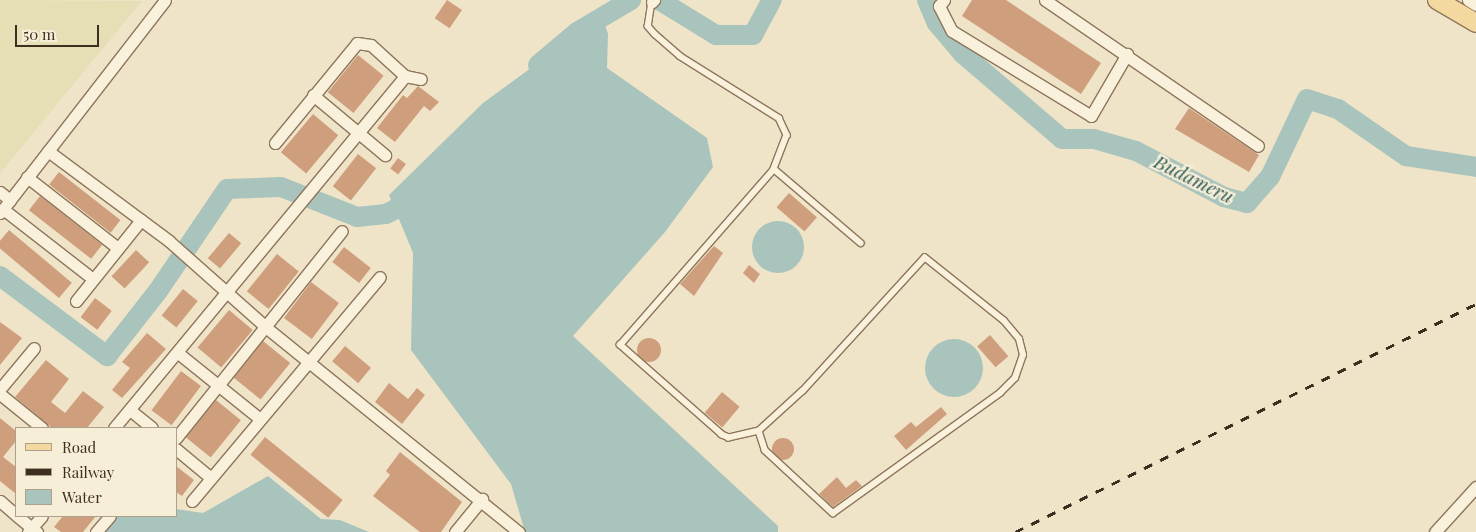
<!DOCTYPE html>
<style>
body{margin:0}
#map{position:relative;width:1476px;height:532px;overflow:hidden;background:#f0e4c8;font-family:"Playfair Display",serif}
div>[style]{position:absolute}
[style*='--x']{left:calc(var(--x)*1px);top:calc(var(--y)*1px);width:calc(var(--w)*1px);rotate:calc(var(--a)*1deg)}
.farmland>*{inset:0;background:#e6deb5}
.water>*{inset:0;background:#a9c4bc}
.round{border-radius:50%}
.river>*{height:20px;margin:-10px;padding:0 10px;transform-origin:10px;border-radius:10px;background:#a9c4bc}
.building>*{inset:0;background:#cf9f7d;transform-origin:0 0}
.roads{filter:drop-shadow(1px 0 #8d765c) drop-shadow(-1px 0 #8d765c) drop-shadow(0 1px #8d765c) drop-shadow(0 -1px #8d765c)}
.service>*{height:5.5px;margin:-2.75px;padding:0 2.75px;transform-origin:2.75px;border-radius:2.75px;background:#faf1dc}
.minor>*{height:11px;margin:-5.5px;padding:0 5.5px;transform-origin:5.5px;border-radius:5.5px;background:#faf1dc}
.primary>*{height:18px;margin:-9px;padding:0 9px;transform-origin:9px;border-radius:9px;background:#f3d9a0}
.rail>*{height:3px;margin-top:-1.5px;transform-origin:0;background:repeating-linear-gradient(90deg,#3d2e20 0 9px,transparent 0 18px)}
span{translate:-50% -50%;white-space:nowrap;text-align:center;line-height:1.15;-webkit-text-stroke:4.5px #f7eed8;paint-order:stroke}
.water-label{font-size:19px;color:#2f5d5a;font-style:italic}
.legend{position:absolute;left:15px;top:427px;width:162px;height:90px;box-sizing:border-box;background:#f7eed8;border:1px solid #ada18e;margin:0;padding:6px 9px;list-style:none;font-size:15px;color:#3d2e20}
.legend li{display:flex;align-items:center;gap:10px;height:25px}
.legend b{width:25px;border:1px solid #ada18e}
.scale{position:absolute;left:15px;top:25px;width:84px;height:22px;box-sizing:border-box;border:2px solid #3d2e20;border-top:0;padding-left:6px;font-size:15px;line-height:18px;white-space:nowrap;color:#3d2e20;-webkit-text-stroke:4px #f7eed8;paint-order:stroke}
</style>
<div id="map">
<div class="farmland">
<div style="clip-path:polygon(0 0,142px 1px,1px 172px,0 171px)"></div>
</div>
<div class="water">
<div style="clip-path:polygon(602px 16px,608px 34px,607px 68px,707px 138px,713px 167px,665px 232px,573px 336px,778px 526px,778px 532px,525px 532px,511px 484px,411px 350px,413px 253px,389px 195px,483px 103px)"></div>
<div class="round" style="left:752px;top:221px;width:52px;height:52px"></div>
<div class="round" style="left:925px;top:339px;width:58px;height:58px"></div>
<div style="clip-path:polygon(268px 476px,321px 519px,340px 520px,369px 532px,103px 532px,118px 516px,176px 516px,176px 509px,203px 513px)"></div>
</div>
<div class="river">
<div style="--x:659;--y:0;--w:67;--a:31.6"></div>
<div style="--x:716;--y:35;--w:37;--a:0"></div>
<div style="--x:753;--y:35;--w:40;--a:-62"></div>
<div style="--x:927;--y:0;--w:25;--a:67"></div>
<div style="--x:937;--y:23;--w:40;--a:50"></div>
<div style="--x:963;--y:54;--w:130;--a:40.6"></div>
<div style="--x:1062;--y:139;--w:32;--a:0"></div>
<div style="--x:1094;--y:139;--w:44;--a:15.9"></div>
<div style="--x:1136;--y:151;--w:99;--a:27.6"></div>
<div style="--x:1224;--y:197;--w:24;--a:15"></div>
<div style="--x:1247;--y:203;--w:35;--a:-49"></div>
<div style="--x:1270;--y:177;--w:86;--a:-64.6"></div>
<div style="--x:1307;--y:99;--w:33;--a:18"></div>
<div style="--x:1338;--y:109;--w:83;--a:34.7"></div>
<div style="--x:1406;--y:156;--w:71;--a:8.9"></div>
<div style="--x:538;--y:65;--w:51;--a:-40.2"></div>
<div style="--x:577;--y:32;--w:63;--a:-30.7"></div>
<div style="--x:0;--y:276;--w:134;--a:36.8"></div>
<div style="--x:107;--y:356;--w:83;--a:-51.9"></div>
<div style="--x:158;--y:291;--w:123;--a:-55.9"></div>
<div style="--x:227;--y:189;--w:54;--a:-2.1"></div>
<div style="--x:281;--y:187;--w:82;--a:21.5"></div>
<div style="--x:357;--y:217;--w:29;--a:-6"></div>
<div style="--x:386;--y:214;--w:16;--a:-27"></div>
<div style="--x:400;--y:207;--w:19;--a:-58"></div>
</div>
<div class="building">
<div style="left:447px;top:0;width:18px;height:22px;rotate:34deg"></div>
<div style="clip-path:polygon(972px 0,1006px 0,1101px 63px,1081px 94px,962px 16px)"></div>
<div style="left:358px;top:55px;width:33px;height:48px;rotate:39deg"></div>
<div style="clip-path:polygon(418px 86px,439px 102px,430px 111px,424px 106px,395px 142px,377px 128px,403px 95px,407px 98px)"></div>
<div style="clip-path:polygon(1189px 108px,1259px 155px,1249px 172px,1175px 129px)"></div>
<div style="left:313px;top:114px;width:33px;height:50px;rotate:40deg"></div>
<div style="left:358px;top:154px;width:23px;height:41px;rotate:38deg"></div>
<div style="left:398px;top:158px;width:10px;height:13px;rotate:37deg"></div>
<div style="left:59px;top:172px;width:78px;height:16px;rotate:38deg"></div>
<div style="left:789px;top:193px;width:37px;height:19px;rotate:41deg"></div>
<div style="left:40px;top:196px;width:79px;height:18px;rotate:38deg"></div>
<div style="left:9px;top:230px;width:82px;height:20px;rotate:40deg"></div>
<div style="left:229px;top:233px;width:16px;height:33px;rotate:40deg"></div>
<div style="clip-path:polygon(714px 246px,723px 253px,694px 296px,680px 284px)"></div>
<div style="left:344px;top:247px;width:34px;height:19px;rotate:38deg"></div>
<div style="left:136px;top:250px;width:18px;height:36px;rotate:43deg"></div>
<div style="left:277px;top:254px;width:28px;height:48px;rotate:39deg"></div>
<div style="clip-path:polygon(749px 265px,760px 274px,754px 283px,743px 273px)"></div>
<div style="left:311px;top:282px;width:35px;height:45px;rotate:37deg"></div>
<div style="left:183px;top:289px;width:19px;height:34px;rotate:39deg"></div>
<div style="left:95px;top:298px;width:21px;height:24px;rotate:37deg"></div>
<div style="left:229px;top:310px;width:31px;height:49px;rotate:40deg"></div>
<div style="clip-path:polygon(0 322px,22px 338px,0 365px)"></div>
<div style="clip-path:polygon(147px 333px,166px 349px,122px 398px,112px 390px,130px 368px,122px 362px)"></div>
<div style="left:990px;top:335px;width:28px;height:17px;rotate:49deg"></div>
<div class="round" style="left:637px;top:338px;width:24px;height:24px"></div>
<div style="left:263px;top:341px;width:35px;height:47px;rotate:39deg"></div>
<div style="left:345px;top:346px;width:34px;height:20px;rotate:40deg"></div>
<div style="clip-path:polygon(46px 360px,69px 379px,51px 402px,65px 413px,83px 391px,104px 407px,87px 428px,52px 428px,15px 397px)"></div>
<div style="left:181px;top:371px;width:25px;height:49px;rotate:37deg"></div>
<div style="clip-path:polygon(389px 383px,408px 399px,417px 388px,425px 395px,402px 424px,375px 402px)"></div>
<div style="left:722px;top:392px;width:23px;height:27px;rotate:40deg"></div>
<div style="left:216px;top:400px;width:32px;height:48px;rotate:39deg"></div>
<div style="clip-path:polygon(941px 407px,947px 414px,906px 450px,894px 436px,911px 422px,916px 427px)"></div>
<div style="clip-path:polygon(0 418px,16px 431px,16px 441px,3px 457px,16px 467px,16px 494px,0 481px)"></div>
<div style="left:265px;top:437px;width:100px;height:23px;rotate:39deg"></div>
<div class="round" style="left:772px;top:438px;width:22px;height:22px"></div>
<div style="clip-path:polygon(400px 452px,462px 502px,441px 532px,420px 532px,373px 496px,390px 475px,386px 471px)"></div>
<div style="clip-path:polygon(176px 466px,194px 480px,182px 496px,176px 492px)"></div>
<div style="clip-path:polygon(837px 477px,846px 488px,856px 480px,862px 486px,833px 507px,819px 494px)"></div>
<div style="clip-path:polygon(63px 516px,96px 516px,83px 532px,61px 532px,54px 527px)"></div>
</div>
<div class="roads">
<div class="service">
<div style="--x:652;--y:2;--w:24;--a:99"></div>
<div style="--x:648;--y:26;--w:11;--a:49"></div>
<div style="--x:655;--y:34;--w:33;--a:41"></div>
<div style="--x:680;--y:56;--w:117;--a:32.1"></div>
<div style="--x:779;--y:118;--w:19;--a:65"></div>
<div style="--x:787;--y:135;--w:36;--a:111"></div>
<div style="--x:774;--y:169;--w:114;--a:40.4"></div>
<div style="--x:759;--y:431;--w:20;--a:72"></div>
<div style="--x:765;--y:450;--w:93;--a:42.8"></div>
<div style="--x:833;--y:513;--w:206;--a:-35.7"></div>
<div style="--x:1000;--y:393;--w:21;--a:-45"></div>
<div style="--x:1015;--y:378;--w:24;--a:-71"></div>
<div style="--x:1023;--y:355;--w:16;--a:-104"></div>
<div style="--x:1019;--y:339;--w:23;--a:-130"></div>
<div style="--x:1004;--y:321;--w:101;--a:-141.4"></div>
<div style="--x:925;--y:258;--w:180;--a:132.5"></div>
<div style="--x:803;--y:391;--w:59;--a:137.7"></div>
<div style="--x:759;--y:431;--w:31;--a:167"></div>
<div style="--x:729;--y:438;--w:8;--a:-157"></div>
<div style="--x:722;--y:435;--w:136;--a:-138.6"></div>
<div style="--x:620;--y:345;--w:234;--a:-48.8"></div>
</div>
<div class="minor">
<div style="--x:944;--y:0;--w:8;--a:130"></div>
<div style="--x:939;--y:6;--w:28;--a:63"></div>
<div style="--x:952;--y:31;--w:163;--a:31.4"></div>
<div style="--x:1091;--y:116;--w:72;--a:-59.9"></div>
<div style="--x:1045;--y:0;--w:258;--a:34.4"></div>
<div style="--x:1468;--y:0;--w:9;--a:32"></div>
<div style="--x:652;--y:2;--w:3;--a:-45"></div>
<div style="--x:313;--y:95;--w:94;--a:39.8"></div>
<div style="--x:275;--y:143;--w:129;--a:-50.6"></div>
<div style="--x:357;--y:43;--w:14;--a:8"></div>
<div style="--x:371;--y:45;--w:46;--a:42.4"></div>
<div style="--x:405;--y:76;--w:16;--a:11"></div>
<div style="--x:48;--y:151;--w:151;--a:36.6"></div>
<div style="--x:169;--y:241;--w:132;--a:41.6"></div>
<div style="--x:268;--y:329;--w:323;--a:39"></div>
<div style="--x:27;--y:177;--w:115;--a:38"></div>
<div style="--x:0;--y:192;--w:13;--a:39"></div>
<div style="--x:3;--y:209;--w:114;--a:37.9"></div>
<div style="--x:0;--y:213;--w:269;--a:-52.2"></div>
<div style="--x:76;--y:301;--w:104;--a:-51.3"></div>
<div style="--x:178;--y:353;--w:105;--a:38.8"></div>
<div style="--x:0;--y:389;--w:53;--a:-50.3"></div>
<div style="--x:0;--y:394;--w:54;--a:39"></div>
<div style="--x:130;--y:410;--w:28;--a:39"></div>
<div style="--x:114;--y:428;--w:457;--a:-50.4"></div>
<div style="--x:176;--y:438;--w:265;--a:-51.3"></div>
<div style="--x:176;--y:449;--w:45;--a:39.6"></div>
<div style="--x:0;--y:501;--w:21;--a:41"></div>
<div style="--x:192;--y:501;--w:292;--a:-50"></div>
<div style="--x:17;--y:516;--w:26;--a:39"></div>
<div style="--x:28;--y:532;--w:21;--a:-49"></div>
<div style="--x:96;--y:532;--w:21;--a:-49"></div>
<div style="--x:455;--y:532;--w:43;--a:-50.7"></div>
<div style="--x:1435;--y:532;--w:61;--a:-47.7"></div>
</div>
<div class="primary">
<div style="--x:1437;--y:0;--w:45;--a:30.5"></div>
</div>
</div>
<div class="rail">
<div style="--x:1015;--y:532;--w:514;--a:-26.32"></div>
</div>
<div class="water-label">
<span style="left:1194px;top:179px;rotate:26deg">Budameru</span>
</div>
<ul class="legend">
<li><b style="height:6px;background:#f3d9a0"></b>Road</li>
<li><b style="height:6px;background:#3d2e20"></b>Railway</li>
<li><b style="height:14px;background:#a9c4bc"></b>Water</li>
</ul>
<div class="scale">50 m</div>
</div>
